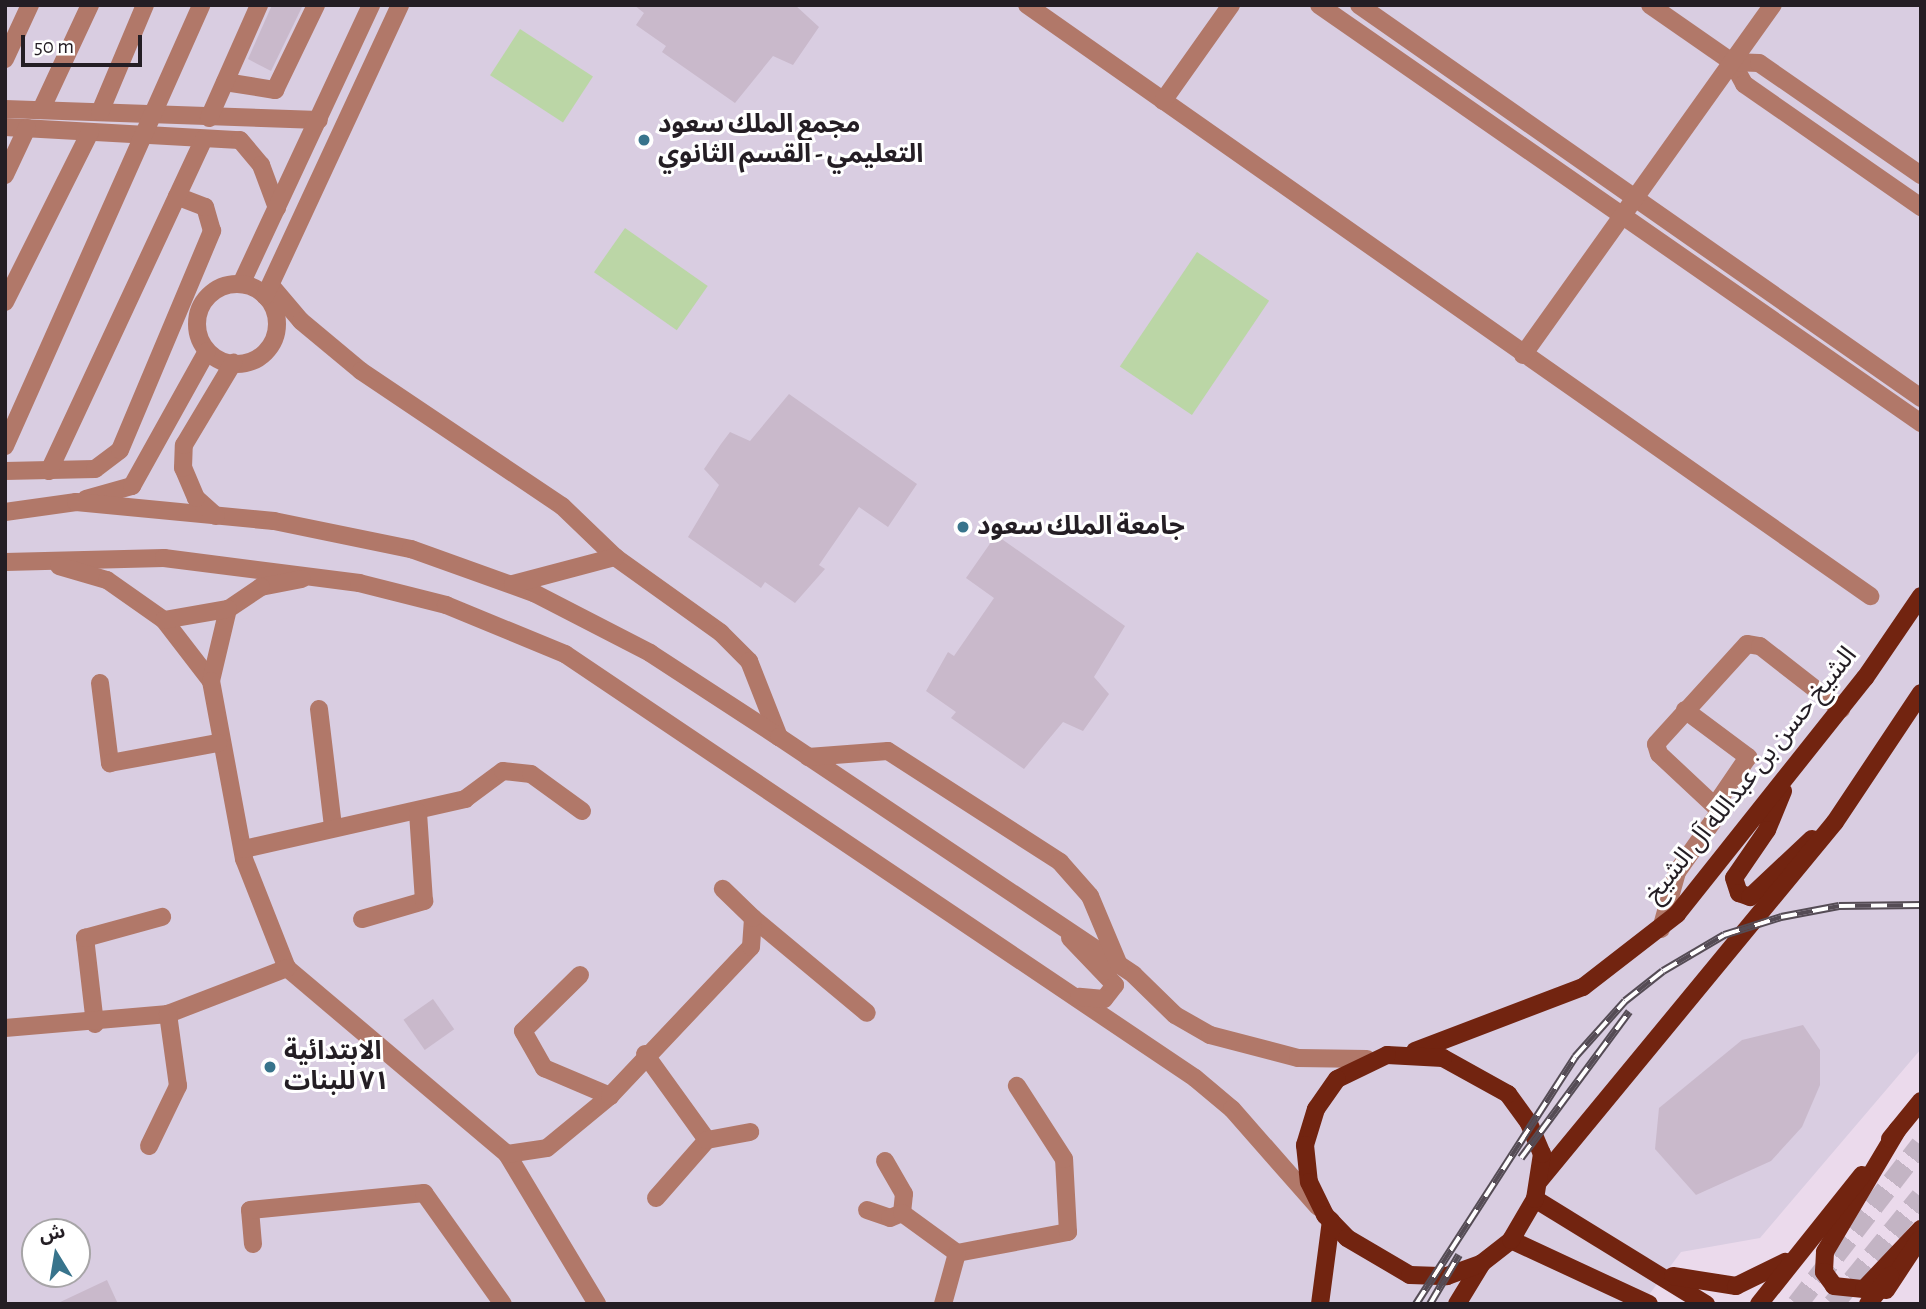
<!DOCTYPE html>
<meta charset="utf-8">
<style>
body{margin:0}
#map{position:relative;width:1926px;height:1309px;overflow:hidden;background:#ebdaec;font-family:"Alegreya Sans","Noto Sans Arabic",sans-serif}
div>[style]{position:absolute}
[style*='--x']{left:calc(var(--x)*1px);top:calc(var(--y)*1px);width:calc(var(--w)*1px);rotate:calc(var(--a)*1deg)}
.education>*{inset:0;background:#d9cde1}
.green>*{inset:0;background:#bbd6a6;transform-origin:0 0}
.building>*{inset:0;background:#c9b9cb;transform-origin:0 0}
.highway-tunnel>*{height:21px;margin-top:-10.5px;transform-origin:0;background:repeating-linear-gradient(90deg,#c3b4c4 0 21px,transparent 0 31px)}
.minor>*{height:18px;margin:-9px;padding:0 9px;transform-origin:9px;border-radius:9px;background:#b17869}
.minor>.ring{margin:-9px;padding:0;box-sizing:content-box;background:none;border:18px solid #b17869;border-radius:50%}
.major>*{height:18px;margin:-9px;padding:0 9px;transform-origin:9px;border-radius:9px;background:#722410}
.rail>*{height:8px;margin-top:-4px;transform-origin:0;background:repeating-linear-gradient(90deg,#fff 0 16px,#554c55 0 32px);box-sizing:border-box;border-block:2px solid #554c55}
.dots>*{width:19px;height:19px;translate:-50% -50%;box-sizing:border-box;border:4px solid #fff;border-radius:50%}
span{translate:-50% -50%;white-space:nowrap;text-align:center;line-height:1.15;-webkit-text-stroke:6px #fff;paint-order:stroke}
.poi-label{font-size:26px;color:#241e24;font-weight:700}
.left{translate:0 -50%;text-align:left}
.street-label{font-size:26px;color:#241e24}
.frame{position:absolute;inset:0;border:7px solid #241e24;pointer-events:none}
.north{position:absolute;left:21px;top:1218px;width:70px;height:70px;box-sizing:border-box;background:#fff;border:2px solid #a7a5a7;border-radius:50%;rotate:349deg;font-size:19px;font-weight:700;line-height:28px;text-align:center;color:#241e24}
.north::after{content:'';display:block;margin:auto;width:24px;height:32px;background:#38748c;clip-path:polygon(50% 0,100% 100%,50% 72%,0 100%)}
.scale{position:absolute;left:21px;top:35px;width:121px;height:32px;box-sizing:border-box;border:4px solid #241e24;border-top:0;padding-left:9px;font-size:21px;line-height:24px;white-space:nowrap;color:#241e24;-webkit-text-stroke:5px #fff;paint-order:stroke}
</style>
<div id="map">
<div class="education">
<div style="clip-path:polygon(evenodd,5px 5px,1921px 5px,1921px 1049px,1760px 1238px,1681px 1252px,1642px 1304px,5px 1304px,5px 5px,35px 1232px,77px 1232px,77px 1274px,35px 1274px,35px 1232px)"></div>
</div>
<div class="green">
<div style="left:520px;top:29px;width:87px;height:55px;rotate:33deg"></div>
<div style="left:625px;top:228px;width:101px;height:54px;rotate:35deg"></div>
<div style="left:1197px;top:252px;width:87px;height:138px;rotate:34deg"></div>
</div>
<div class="building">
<div style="clip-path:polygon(272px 5px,303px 5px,271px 71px,248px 59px)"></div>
<div style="clip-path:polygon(634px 5px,795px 5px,819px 27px,793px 65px,773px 56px,735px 103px,662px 52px,666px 46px,636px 25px,644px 13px)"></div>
<div style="clip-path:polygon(789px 394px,917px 484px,888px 527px,859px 507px,819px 565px,825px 569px,795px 603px,765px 582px,761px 588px,688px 537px,719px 485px,704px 469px,721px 444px,730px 432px,750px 441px)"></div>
<div style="clip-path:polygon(996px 535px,1125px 626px,1094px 677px,1109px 694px,1083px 731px,1063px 722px,1024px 769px,951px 718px,956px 712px,926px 691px,948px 652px,954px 656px,994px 598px,966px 578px)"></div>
<div style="left:433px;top:999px;width:37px;height:36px;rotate:55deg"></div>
<div style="clip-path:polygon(1803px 1025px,1820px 1050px,1820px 1085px,1802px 1127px,1771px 1161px,1696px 1195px,1655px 1149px,1659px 1108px,1742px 1040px)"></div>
<div style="clip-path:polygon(107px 1280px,118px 1304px,56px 1304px)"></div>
</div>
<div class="highway-tunnel">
<div style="--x:1797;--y:1304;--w:202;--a:-52.2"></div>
<div style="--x:1833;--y:1304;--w:139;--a:-50.8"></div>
</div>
<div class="minor">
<div style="--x:1027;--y:5;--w:1030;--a:35.03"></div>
<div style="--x:1319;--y:5;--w:733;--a:34.77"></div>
<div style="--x:1359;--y:5;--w:686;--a:34.96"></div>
<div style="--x:1650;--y:5;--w:100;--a:34.8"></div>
<div style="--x:1732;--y:62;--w:25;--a:61"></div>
<div style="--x:1744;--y:84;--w:216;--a:34.8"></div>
<div style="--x:5;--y:59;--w:60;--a:-65.2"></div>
<div style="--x:1732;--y:62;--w:27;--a:2"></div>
<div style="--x:1759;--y:63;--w:197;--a:34.7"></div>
<div style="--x:225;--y:82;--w:51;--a:9.1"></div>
<div style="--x:275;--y:90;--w:94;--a:-64.2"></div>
<div style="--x:1163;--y:101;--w:118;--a:-54.7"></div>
<div style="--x:5;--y:109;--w:314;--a:2"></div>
<div style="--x:41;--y:110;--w:116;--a:-65"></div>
<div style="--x:100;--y:112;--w:116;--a:-67.2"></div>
<div style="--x:209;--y:118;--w:124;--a:-66.1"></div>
<div style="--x:5;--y:127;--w:235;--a:3.2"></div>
<div style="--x:240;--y:140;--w:33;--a:50"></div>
<div style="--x:261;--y:165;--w:46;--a:69.6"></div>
<div style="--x:5;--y:175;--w:52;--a:-64.9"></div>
<div style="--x:241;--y:284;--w:308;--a:-65"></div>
<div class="ring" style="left:197px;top:284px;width:62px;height:62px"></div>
<div style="--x:273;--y:288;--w:43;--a:49.7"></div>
<div style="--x:301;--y:321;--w:78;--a:39.8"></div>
<div style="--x:361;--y:371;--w:242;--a:33.9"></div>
<div style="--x:562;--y:506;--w:74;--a:43.9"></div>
<div style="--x:615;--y:557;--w:130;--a:35.6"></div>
<div style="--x:721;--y:633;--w:40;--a:45"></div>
<div style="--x:749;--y:661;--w:82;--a:68.5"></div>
<div style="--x:265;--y:296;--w:321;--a:-65.1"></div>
<div style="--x:5;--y:302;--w:190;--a:-63.4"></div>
<div style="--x:1523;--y:355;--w:430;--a:-54.5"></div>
<div style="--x:5;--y:446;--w:483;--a:-66"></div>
<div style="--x:5;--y:471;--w:90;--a:-1.3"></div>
<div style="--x:95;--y:469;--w:31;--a:-37"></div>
<div style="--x:120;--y:450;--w:238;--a:-67.2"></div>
<div style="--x:212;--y:231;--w:25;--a:-106"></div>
<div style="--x:205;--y:207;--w:30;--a:-159"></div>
<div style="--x:49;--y:471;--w:366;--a:-65"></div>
<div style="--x:86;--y:499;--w:48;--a:-15.8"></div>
<div style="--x:132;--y:486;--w:154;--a:-60.9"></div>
<div style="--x:5;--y:512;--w:72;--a:-8"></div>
<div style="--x:76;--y:502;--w:199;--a:5.5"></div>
<div style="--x:274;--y:521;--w:140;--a:11.6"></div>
<div style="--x:411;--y:549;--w:131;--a:19.7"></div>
<div style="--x:534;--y:593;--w:131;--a:27.3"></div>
<div style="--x:650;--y:653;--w:154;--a:33.1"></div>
<div style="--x:779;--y:737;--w:427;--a:33.8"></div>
<div style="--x:1134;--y:975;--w:57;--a:44.3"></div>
<div style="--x:1175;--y:1015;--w:40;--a:29.7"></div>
<div style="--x:1210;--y:1035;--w:91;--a:14.6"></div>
<div style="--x:1298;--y:1058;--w:69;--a:0.8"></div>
<div style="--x:216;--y:516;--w:27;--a:-138"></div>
<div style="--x:196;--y:498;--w:33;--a:-113"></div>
<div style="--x:183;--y:468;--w:23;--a:-88"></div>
<div style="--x:184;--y:445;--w:96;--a:-59.1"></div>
<div style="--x:5;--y:562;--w:159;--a:-1.4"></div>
<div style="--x:164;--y:558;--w:197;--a:7.3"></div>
<div style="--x:359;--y:583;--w:90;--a:14.2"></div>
<div style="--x:446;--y:605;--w:129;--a:22.4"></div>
<div style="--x:565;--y:654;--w:759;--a:33.94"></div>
<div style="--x:1195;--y:1078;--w:48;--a:40"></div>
<div style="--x:1232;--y:1109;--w:130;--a:48.7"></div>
<div style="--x:59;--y:566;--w:50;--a:16.3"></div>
<div style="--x:107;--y:580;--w:70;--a:35.1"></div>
<div style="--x:164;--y:620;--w:77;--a:52.4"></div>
<div style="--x:302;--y:579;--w:42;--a:169"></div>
<div style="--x:261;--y:587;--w:40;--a:146"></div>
<div style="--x:228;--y:609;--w:74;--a:103.3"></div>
<div style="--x:211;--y:681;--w:181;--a:79.5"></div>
<div style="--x:244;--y:859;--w:117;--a:68.5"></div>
<div style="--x:287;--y:968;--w:288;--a:40.2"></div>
<div style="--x:507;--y:1154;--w:175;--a:59"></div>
<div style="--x:513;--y:584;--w:106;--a:-14.8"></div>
<div style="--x:164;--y:620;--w:65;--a:-9.8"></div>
<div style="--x:100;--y:683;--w:81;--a:82.9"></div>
<div style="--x:110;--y:763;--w:110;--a:-10.5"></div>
<div style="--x:319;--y:709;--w:118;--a:83.2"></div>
<div style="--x:1685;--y:710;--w:79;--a:36.7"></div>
<div style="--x:1748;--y:757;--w:57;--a:124.2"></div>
<div style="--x:808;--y:757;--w:80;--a:-4.3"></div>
<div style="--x:888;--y:751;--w:205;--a:32.8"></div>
<div style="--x:1060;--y:862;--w:45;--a:48.6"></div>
<div style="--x:1090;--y:896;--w:75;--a:67.2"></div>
<div style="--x:244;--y:849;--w:227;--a:-12.7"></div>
<div style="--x:465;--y:799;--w:47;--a:-36.4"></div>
<div style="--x:503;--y:771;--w:28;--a:6"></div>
<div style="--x:531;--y:774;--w:63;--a:36"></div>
<div style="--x:753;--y:918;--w:148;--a:39.8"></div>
<div style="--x:362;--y:919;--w:65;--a:-16.2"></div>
<div style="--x:424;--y:901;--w:89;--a:-93.9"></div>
<div style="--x:1661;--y:929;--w:59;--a:-74.3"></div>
<div style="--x:1677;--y:872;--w:75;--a:-54.8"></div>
<div style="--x:1720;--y:811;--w:83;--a:-136.9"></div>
<div style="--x:1659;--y:754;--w:10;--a:-107"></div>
<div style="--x:1656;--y:744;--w:135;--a:-47.7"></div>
<div style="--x:1747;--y:644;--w:13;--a:9"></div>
<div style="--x:1760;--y:646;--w:103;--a:37.9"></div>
<div style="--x:1070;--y:938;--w:65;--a:46.2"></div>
<div style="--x:1115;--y:985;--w:18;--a:128"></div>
<div style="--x:1104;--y:999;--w:25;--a:-175"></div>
<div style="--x:580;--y:975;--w:80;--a:135.5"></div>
<div style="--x:523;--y:1031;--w:43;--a:60.4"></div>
<div style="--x:544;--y:1068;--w:72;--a:23"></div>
<div style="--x:95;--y:1024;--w:87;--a:-96.6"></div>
<div style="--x:85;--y:938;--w:80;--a:-15.3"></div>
<div style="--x:5;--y:1028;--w:164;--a:-4.9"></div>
<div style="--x:168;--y:1014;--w:128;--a:-21.1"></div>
<div style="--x:645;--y:1054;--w:106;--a:54.2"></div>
<div style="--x:149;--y:1146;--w:67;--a:-64.2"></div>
<div style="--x:178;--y:1086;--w:73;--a:-97.9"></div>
<div style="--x:507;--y:1154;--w:40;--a:-8.5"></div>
<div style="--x:547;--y:1148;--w:82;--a:-39.5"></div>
<div style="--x:610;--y:1096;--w:205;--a:-46.6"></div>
<div style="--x:751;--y:947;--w:29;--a:-86"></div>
<div style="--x:753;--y:918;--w:42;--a:-136"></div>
<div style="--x:885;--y:1161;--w:38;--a:60"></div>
<div style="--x:904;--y:1194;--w:19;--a:96"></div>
<div style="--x:656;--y:1198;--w:77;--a:-48.7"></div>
<div style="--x:707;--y:1140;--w:44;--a:-10.5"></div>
<div style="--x:867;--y:1210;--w:24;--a:19"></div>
<div style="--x:890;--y:1218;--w:13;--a:-23"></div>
<div style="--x:902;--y:1213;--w:68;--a:36"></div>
<div style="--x:957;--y:1253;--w:113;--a:-10.7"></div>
<div style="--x:1068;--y:1232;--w:73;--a:-93.1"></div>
<div style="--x:1064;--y:1159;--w:87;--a:-122.8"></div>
<div style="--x:253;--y:1244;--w:34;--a:-95"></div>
<div style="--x:250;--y:1210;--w:175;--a:-5.6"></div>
<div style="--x:424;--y:1193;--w:136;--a:54.6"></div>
<div style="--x:943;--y:1304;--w:53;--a:-74.6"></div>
</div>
<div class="major">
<div style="--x:1783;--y:791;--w:42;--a:112.3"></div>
<div style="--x:1767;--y:830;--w:58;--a:124.5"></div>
<div style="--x:1734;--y:878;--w:16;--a:72"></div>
<div style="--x:1739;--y:893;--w:12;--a:20"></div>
<div style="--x:1750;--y:897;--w:85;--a:-43.1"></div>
<div style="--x:1415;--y:1051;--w:180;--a:-20.9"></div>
<div style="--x:1583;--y:987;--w:119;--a:-37.8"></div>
<div style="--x:1677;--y:914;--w:302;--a:-51.5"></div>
<div style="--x:1865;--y:678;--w:99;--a:-55.7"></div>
<div style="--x:1898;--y:1129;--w:143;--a:120.7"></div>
<div style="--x:1825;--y:1252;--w:20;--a:93"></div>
<div style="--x:1824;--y:1272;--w:17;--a:54"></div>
<div style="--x:1834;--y:1286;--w:30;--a:6"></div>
<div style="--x:1864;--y:1289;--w:83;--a:-46.5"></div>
<div style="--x:1890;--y:1139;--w:49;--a:-50.8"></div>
<div style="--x:1539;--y:1181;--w:465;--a:-50.5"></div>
<div style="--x:1835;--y:822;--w:155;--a:-56.3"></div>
<div style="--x:1535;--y:1199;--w:201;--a:31.6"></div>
<div style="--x:1511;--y:1240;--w:152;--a:24.9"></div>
<div style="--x:1673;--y:1276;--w:64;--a:9"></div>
<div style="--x:1736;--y:1286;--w:55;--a:-26.1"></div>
<div style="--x:1886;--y:1290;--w:60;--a:-56.6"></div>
<div style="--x:1320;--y:1304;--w:84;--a:-82.5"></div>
<div style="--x:1457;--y:1304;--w:48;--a:-58.6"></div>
<div style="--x:1482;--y:1263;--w:37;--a:-38"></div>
<div style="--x:1511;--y:1240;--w:48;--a:-59.7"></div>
<div style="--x:1535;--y:1199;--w:46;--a:-81.2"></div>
<div style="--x:1542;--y:1154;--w:34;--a:-113"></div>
<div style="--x:1529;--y:1123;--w:36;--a:-126"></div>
<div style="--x:1508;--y:1094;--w:74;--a:-151"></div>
<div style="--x:1443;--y:1058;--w:56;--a:-176.9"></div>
<div style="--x:1387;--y:1055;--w:55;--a:154.4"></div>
<div style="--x:1337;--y:1079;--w:37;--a:125"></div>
<div style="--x:1316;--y:1109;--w:38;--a:107"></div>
<div style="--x:1305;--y:1145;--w:37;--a:84"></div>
<div style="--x:1309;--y:1182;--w:37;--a:64"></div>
<div style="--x:1325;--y:1215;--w:32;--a:46"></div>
<div style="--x:1347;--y:1238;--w:73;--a:30.4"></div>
<div style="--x:1410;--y:1275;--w:37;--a:2"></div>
<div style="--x:1447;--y:1276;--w:37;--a:-20"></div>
<div style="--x:1759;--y:1304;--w:165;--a:-51.4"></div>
<div style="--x:1868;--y:1304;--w:36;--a:-52"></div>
</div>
<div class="rail">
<div style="--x:1521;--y:1158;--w:182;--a:-53.5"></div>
<div style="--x:1416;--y:1304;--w:294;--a:-57.2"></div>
<div style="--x:1575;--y:1057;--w:75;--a:-48.2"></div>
<div style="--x:1625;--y:1001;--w:48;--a:-38.3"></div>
<div style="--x:1663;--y:971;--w:71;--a:-30.5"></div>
<div style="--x:1724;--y:935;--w:60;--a:-17.5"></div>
<div style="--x:1781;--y:917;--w:59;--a:-10.7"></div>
<div style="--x:1839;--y:906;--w:82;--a:-0.7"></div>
<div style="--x:1430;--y:1304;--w:57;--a:-59.4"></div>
</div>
<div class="dots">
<div style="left:644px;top:140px;background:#38748c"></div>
<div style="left:963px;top:527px;background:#38748c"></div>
<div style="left:270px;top:1067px;background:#38748c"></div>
</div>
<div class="poi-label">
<span class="left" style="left:658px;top:140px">مجمع الملك سعود<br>التعليمي - القسم الثانوي</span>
<span class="left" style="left:977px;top:527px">جامعة الملك سعود</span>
<span class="left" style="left:284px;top:1067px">الابتدائية<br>٧١ للبنات</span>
</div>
<div class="street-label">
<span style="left:1751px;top:775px;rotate:-51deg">الشيخ حسن بن عبدالله آل الشيخ</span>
</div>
<div class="frame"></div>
<div class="north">ش</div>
<div class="scale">50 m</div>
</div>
